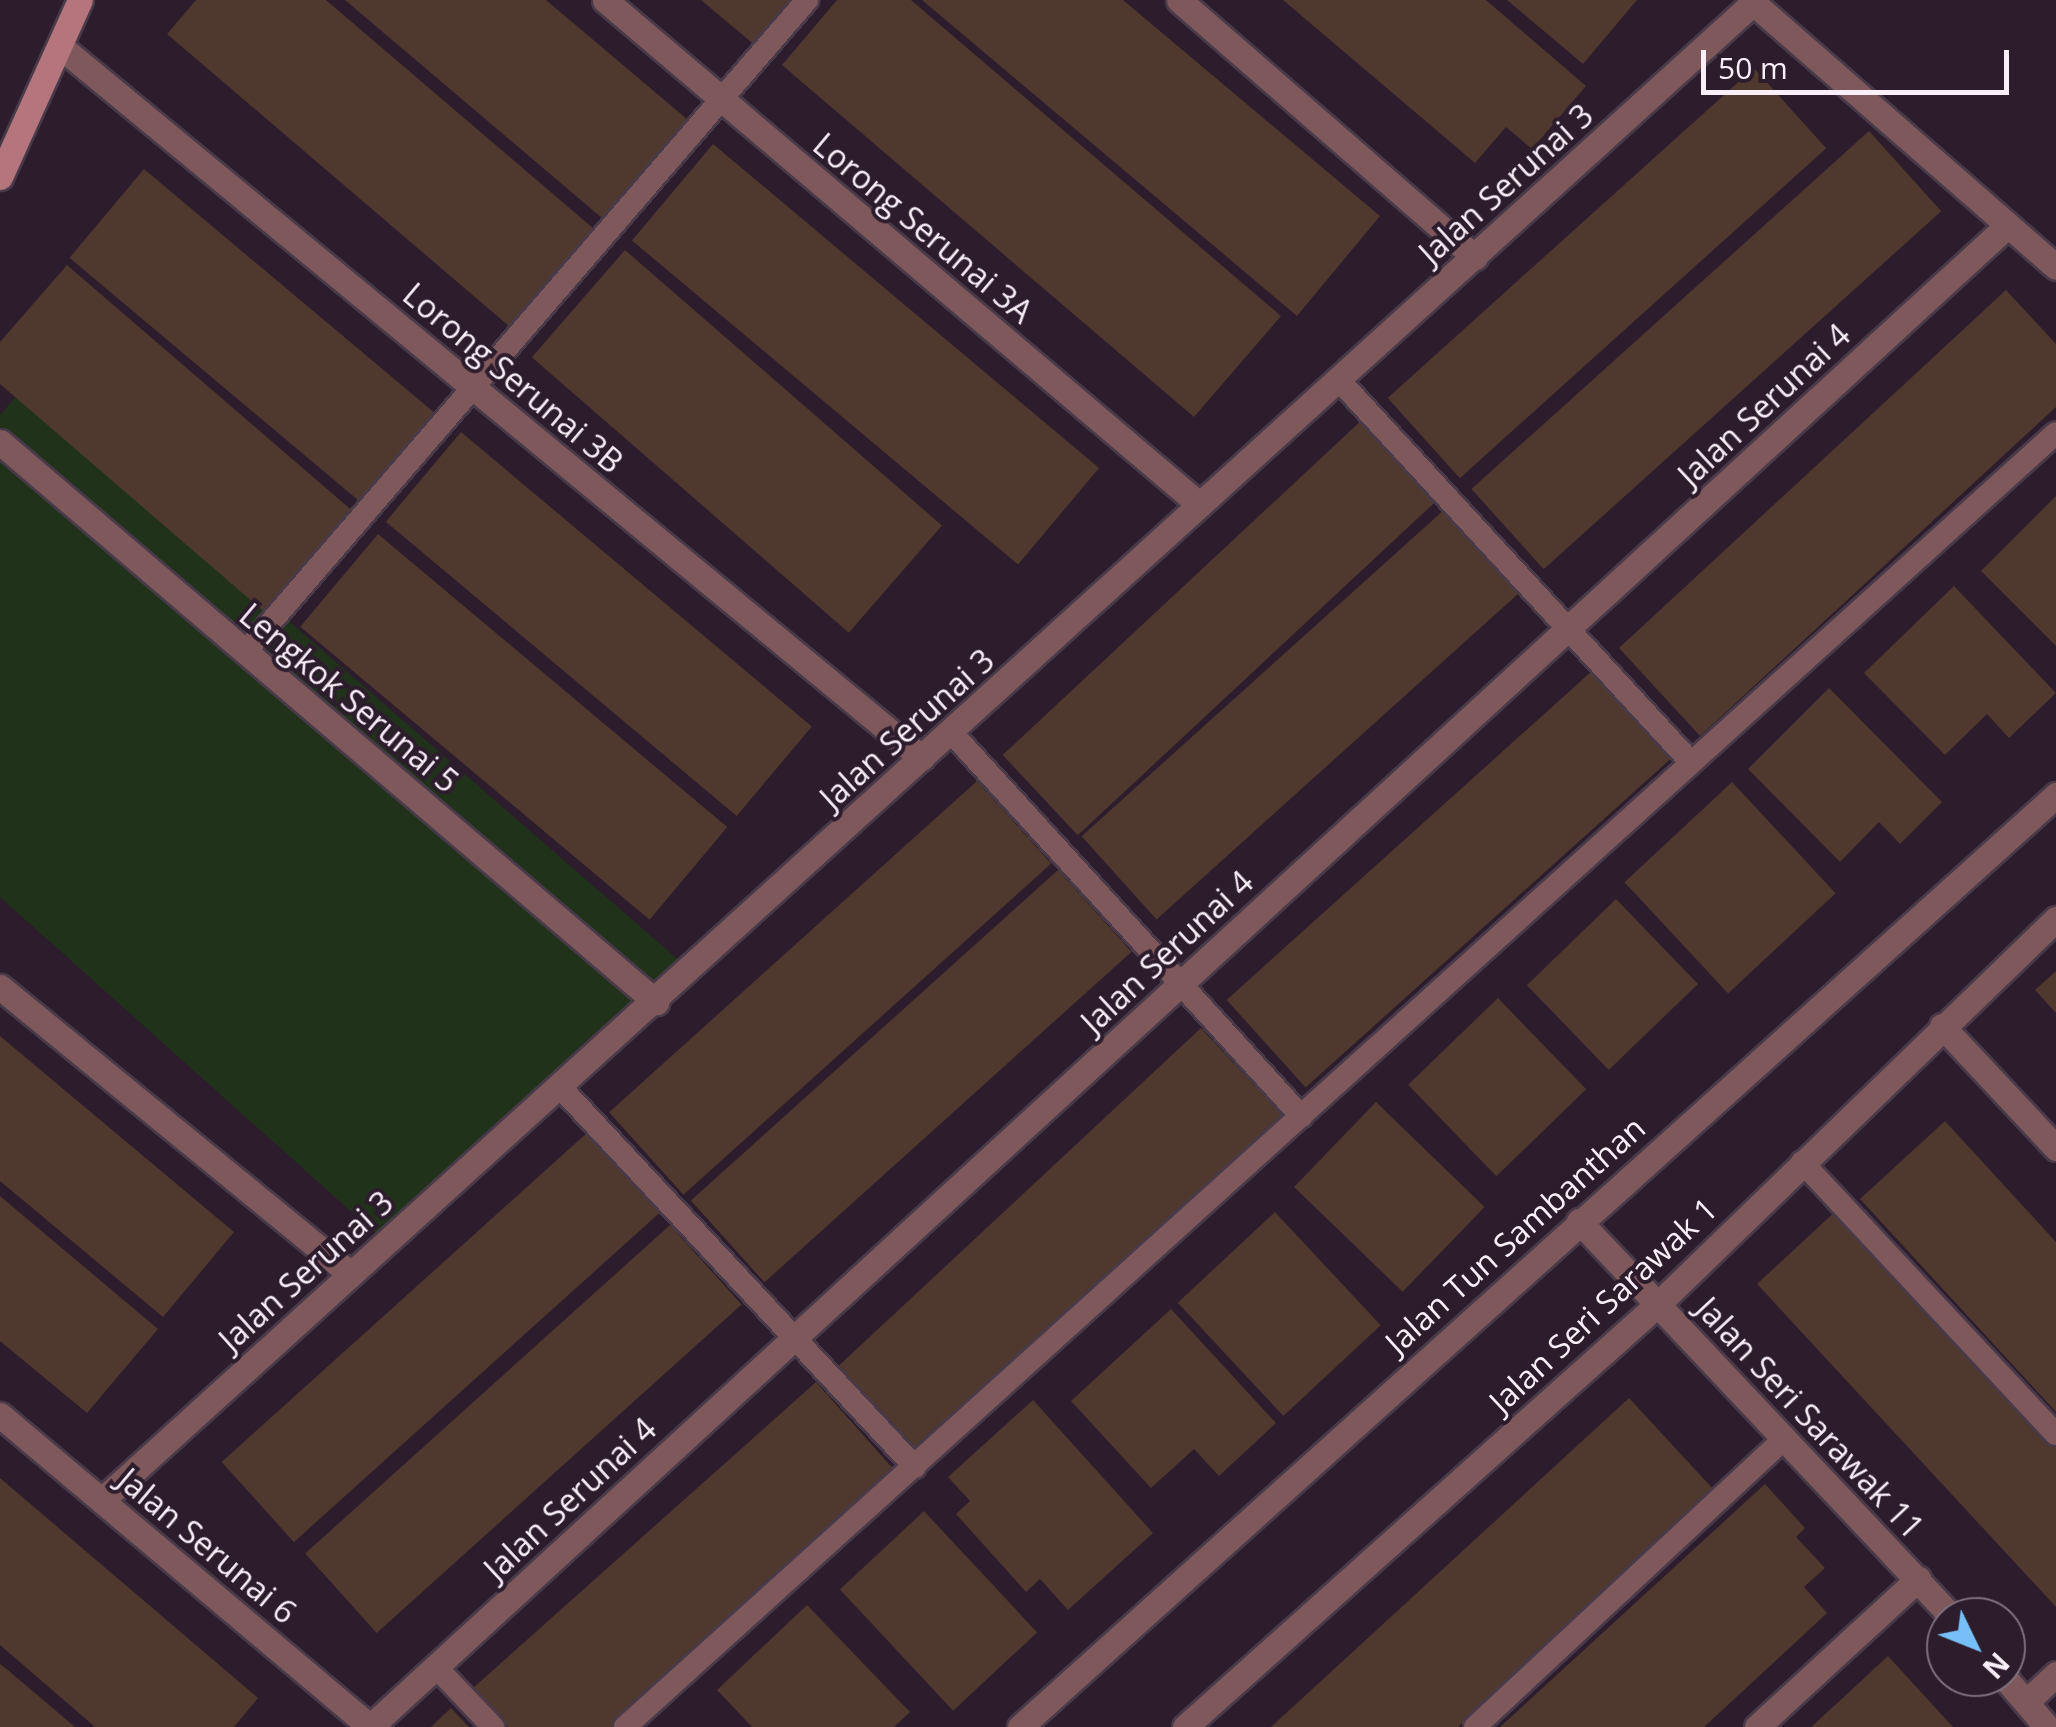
<!DOCTYPE html>
<style>
body{margin:0}
#map{position:relative;width:2056px;height:1727px;overflow:hidden;background:#2c1c2c;font-family:"Open Sans",sans-serif}
div>[style]{position:absolute}
[style*='--x']{left:calc(var(--x)*1px);top:calc(var(--y)*1px);width:calc(var(--w)*1px);rotate:calc(var(--a)*1deg)}
.green>*{inset:0;background:#21321a}
.building>*{inset:0;background:#4f382d;transform-origin:0 0}
.roads{filter:drop-shadow(2px 0 #493a49) drop-shadow(-2px 0 #493a49) drop-shadow(0 2px #493a49) drop-shadow(0 -2px #493a49)}
.service>*{height:22px;margin:-11px;padding:0 11px;transform-origin:11px;border-radius:11px;background:#7f585c}
.minor>*{height:25px;margin:-12.5px;padding:0 12.5px;transform-origin:12.5px;border-radius:12.5px;background:#7f585c}
.tertiary>*{height:25px;margin:-12.5px;padding:0 12.5px;transform-origin:12.5px;border-radius:12.5px;background:#7f585c}
.secondary>*{height:25px;margin:-12.5px;padding:0 12.5px;transform-origin:12.5px;border-radius:12.5px;background:#b4757c}
span{translate:-50% -50%;white-space:nowrap;text-align:center;line-height:1.15;-webkit-text-stroke:8px #2c1c2c;paint-order:stroke}
.street-label{font-size:32px;color:#faeff9}
.north{position:absolute;left:1926px;top:1597px;width:100px;height:100px;box-sizing:border-box;background:#2c1c2c;border:2px solid #7e707e;border-radius:50%;rotate:133deg;font-size:28px;font-weight:700;line-height:40px;text-align:center;color:#faeff9}
.north::after{content:'';display:block;margin:auto;width:35px;height:45px;background:#76c0f7;clip-path:polygon(50% 0,100% 100%,50% 72%,0 100%)}
.scale{position:absolute;left:1701px;top:50px;width:308px;height:45px;box-sizing:border-box;border:5px solid #faeff9;border-top:0;padding-left:12px;font-size:30px;line-height:35px;white-space:nowrap;color:#faeff9;-webkit-text-stroke:8px #2c1c2c;paint-order:stroke}
</style>
<div id="map">
<div class="green">
<div style="clip-path:polygon(22px 389px,682px 963px,375px 1233px,0 897px,0 415px)"></div>
</div>
<div class="building">
<div style="clip-path:polygon(196px 0,326px 0,601px 235px,517px 333px,167px 34px)"></div>
<div style="clip-path:polygon(345px 0,546px 0,694px 125px,609px 224px)"></div>
<div style="clip-path:polygon(701px 0,797px 0,757px 47px)"></div>
<div style="clip-path:polygon(837px 0,911px 0,1281px 316px,1194px 417px,782px 65px)"></div>
<div style="clip-path:polygon(922px 0,1123px 0,1380px 216px,1297px 316px)"></div>
<div style="clip-path:polygon(1283px 0,1486px 0,1586px 86px,1532px 149px,1506px 127px,1475px 163px)"></div>
<div style="clip-path:polygon(1507px 0,1637px 0,1583px 64px)"></div>
<div style="left:1754px;top:68px;width:108px;height:493px;rotate:48deg"></div>
<div style="left:1869px;top:131px;width:108px;height:535px;rotate:48deg"></div>
<div style="left:713px;top:144px;width:504px;height:126px;rotate:40deg"></div>
<div style="left:144px;top:169px;width:382px;height:116px;rotate:40deg"></div>
<div style="left:625px;top:250px;width:420px;height:142px;rotate:41deg"></div>
<div style="clip-path:polygon(67px 265px,356px 514px,269px 616px,0 384px,0 342px)"></div>
<div style="clip-path:polygon(2006px 290px,2056px 344px,2056px 407px,1700px 736px,1619px 648px)"></div>
<div style="left:1364px;top:418px;width:110px;height:494px;rotate:47deg"></div>
<div style="left:461px;top:432px;width:458px;height:117px;rotate:40deg"></div>
<div style="clip-path:polygon(2056px 496px,2056px 646px,1981px 571px)"></div>
<div style="left:1445px;top:509px;width:112px;height:489px;rotate:48deg"></div>
<div style="left:378px;top:534px;width:456px;height:121px;rotate:40deg"></div>
<div style="clip-path:polygon(1954px 586px,2056px 693px,2009px 738px,1987px 714px,1945px 755px,1864px 673px)"></div>
<div style="left:1593px;top:670px;width:118px;height:493px;rotate:48deg"></div>
<div style="clip-path:polygon(1829px 688px,1942px 802px,1900px 844px,1879px 822px,1840px 862px,1748px 769px)"></div>
<div style="left:977px;top:781px;width:111px;height:495px;rotate:48deg"></div>
<div style="left:1732px;top:782px;width:152px;height:147px;rotate:47deg"></div>
<div style="left:1058px;top:870px;width:110px;height:494px;rotate:48deg"></div>
<div style="left:1616px;top:899px;width:118px;height:124px;rotate:46deg"></div>
<div style="clip-path:polygon(2056px 971px,2056px 1013px,2035px 990px)"></div>
<div style="left:1498px;top:998px;width:127px;height:125px;rotate:46deg"></div>
<div style="left:1201px;top:1028px;width:120px;height:495px;rotate:47deg"></div>
<div style="clip-path:polygon(0 1036px,234px 1232px,163px 1317px,0 1181px)"></div>
<div style="left:1376px;top:1102px;width:151px;height:118px;rotate:44deg"></div>
<div style="clip-path:polygon(1945px 1121px,2056px 1242px,2056px 1412px,1860px 1199px)"></div>
<div style="left:588px;top:1132px;width:108px;height:493px;rotate:48deg"></div>
<div style="clip-path:polygon(0 1196px,158px 1329px,87px 1413px,0 1341px)"></div>
<div style="clip-path:polygon(1839px 1208px,2056px 1442px,2056px 1607px,1757px 1284px)"></div>
<div style="left:1275px;top:1212px;width:155px;height:133px;rotate:47deg"></div>
<div style="left:670px;top:1225px;width:107px;height:491px;rotate:48deg"></div>
<div style="clip-path:polygon(1171px 1309px,1276px 1423px,1219px 1476px,1194px 1449px,1151px 1488px,1071px 1401px)"></div>
<div style="clip-path:polygon(816px 1382px,896px 1472px,611px 1727px,508px 1727px,473px 1688px)"></div>
<div style="clip-path:polygon(1629px 1398px,1714px 1490px,1458px 1727px,1271px 1727px)"></div>
<div style="clip-path:polygon(1033px 1400px,1153px 1533px,1068px 1610px,1040px 1579px,1026px 1592px,956px 1514px,970px 1501px,948px 1477px)"></div>
<div style="clip-path:polygon(0 1478px,258px 1698px,234px 1727px,95px 1727px,0 1645px)"></div>
<div style="clip-path:polygon(1765px 1484px,1805px 1528px,1796px 1537px,1825px 1568px,1804px 1587px,1827px 1613px,1797px 1641px,1704px 1727px,1500px 1727px)"></div>
<div style="left:924px;top:1511px;width:166px;height:115px;rotate:47deg"></div>
<div style="clip-path:polygon(807px 1605px,910px 1712px,894px 1727px,752px 1727px,717px 1690px)"></div>
<div style="clip-path:polygon(1888px 1656px,1953px 1727px,1811px 1727px,1846px 1695px)"></div>
<div style="clip-path:polygon(0 1664px,9px 1671px,75px 1727px,0 1727px)"></div>
<div style="clip-path:polygon(451px 1708px,469px 1727px,431px 1727px)"></div>
</div>
<div class="roads">
<div class="service">
<div style="--x:1338;--y:379;--w:518;--a:47.35"></div>
<div style="--x:245;--y:652;--w:861;--a:-49.24"></div>
<div style="--x:951;--y:732;--w:520;--a:47.65"></div>
<div style="--x:562;--y:1089;--w:517;--a:46.96"></div>
<div style="--x:1802;--y:1162;--w:372;--a:47"></div>
<div style="--x:436;--y:1667;--w:83;--a:46.5"></div>
<div style="--x:625;--y:1727;--w:1929;--a:-42.12"></div>
<div style="--x:1475;--y:1727;--w:424;--a:-43"></div>
</div>
<div class="minor">
<div style="--x:605;--y:0;--w:780;--a:40.32"></div>
<div style="--x:1179;--y:0;--w:392;--a:41"></div>
<div style="--x:1750;--y:0;--w:406;--a:41.1"></div>
<div style="--x:62;--y:48;--w:1115;--a:39.54"></div>
<div style="--x:0;--y:442;--w:863;--a:40.49"></div>
<div style="--x:0;--y:987;--w:452;--a:39.3"></div>
<div style="--x:1942;--y:1026;--w:167;--a:46.9"></div>
<div style="--x:1579;--y:1221;--w:544;--a:46.71"></div>
<div style="--x:0;--y:1415;--w:485;--a:40.1"></div>
<div style="--x:102;--y:1500;--w:2229;--a:-42.2"></div>
<div style="--x:2004;--y:1677;--w:66;--a:49.3"></div>
<div style="--x:2026;--y:1702;--w:41;--a:-43"></div>
<div style="--x:370;--y:1727;--w:2222;--a:-42.52"></div>
<div style="--x:1185;--y:1727;--w:635;--a:-41.81"></div>
<div style="--x:1658;--y:1304;--w:554;--a:-44.05"></div>
<div style="--x:1757;--y:1727;--w:219;--a:-42.6"></div>
</div>
<div class="tertiary">
<div style="--x:1020;--y:1727;--w:1394;--a:-41.97"></div>
</div>
<div class="secondary">
<div style="--x:0;--y:177;--w:194;--a:-65.7"></div>
</div>
</div>
<div class="street-label">
<span style="left:1506px;top:184px;rotate:-42deg">Jalan Serunai 3</span>
<span style="left:923px;top:228px;rotate:40deg">Lorong Serunai 3A</span>
<span style="left:513px;top:378px;rotate:40deg">Lorong Serunai 3B</span>
<span style="left:1764px;top:405px;rotate:-43deg">Jalan Serunai 4</span>
<span style="left:349px;top:698px;rotate:40deg">Lengkok Serunai 5</span>
<span style="left:907px;top:729px;rotate:-42deg">Jalan Serunai 3</span>
<span style="left:1167px;top:952px;rotate:-43deg">Jalan Serunai 4</span>
<span style="left:1515px;top:1235px;rotate:-42deg">Jalan Tun Sambanthan</span>
<span style="left:306px;top:1271px;rotate:-42deg">Jalan Serunai 3</span>
<span style="left:1603px;top:1305px;rotate:-43deg">Jalan Seri Sarawak 1</span>
<span style="left:1810px;top:1418px;rotate:47deg">Jalan Seri Sarawak 11</span>
<span style="left:570px;top:1499px;rotate:-43deg">Jalan Serunai 4</span>
<span style="left:207px;top:1546px;rotate:40deg">Jalan Serunai 6</span>
</div>
<div class="north">N</div>
<div class="scale">50 m</div>
</div>
